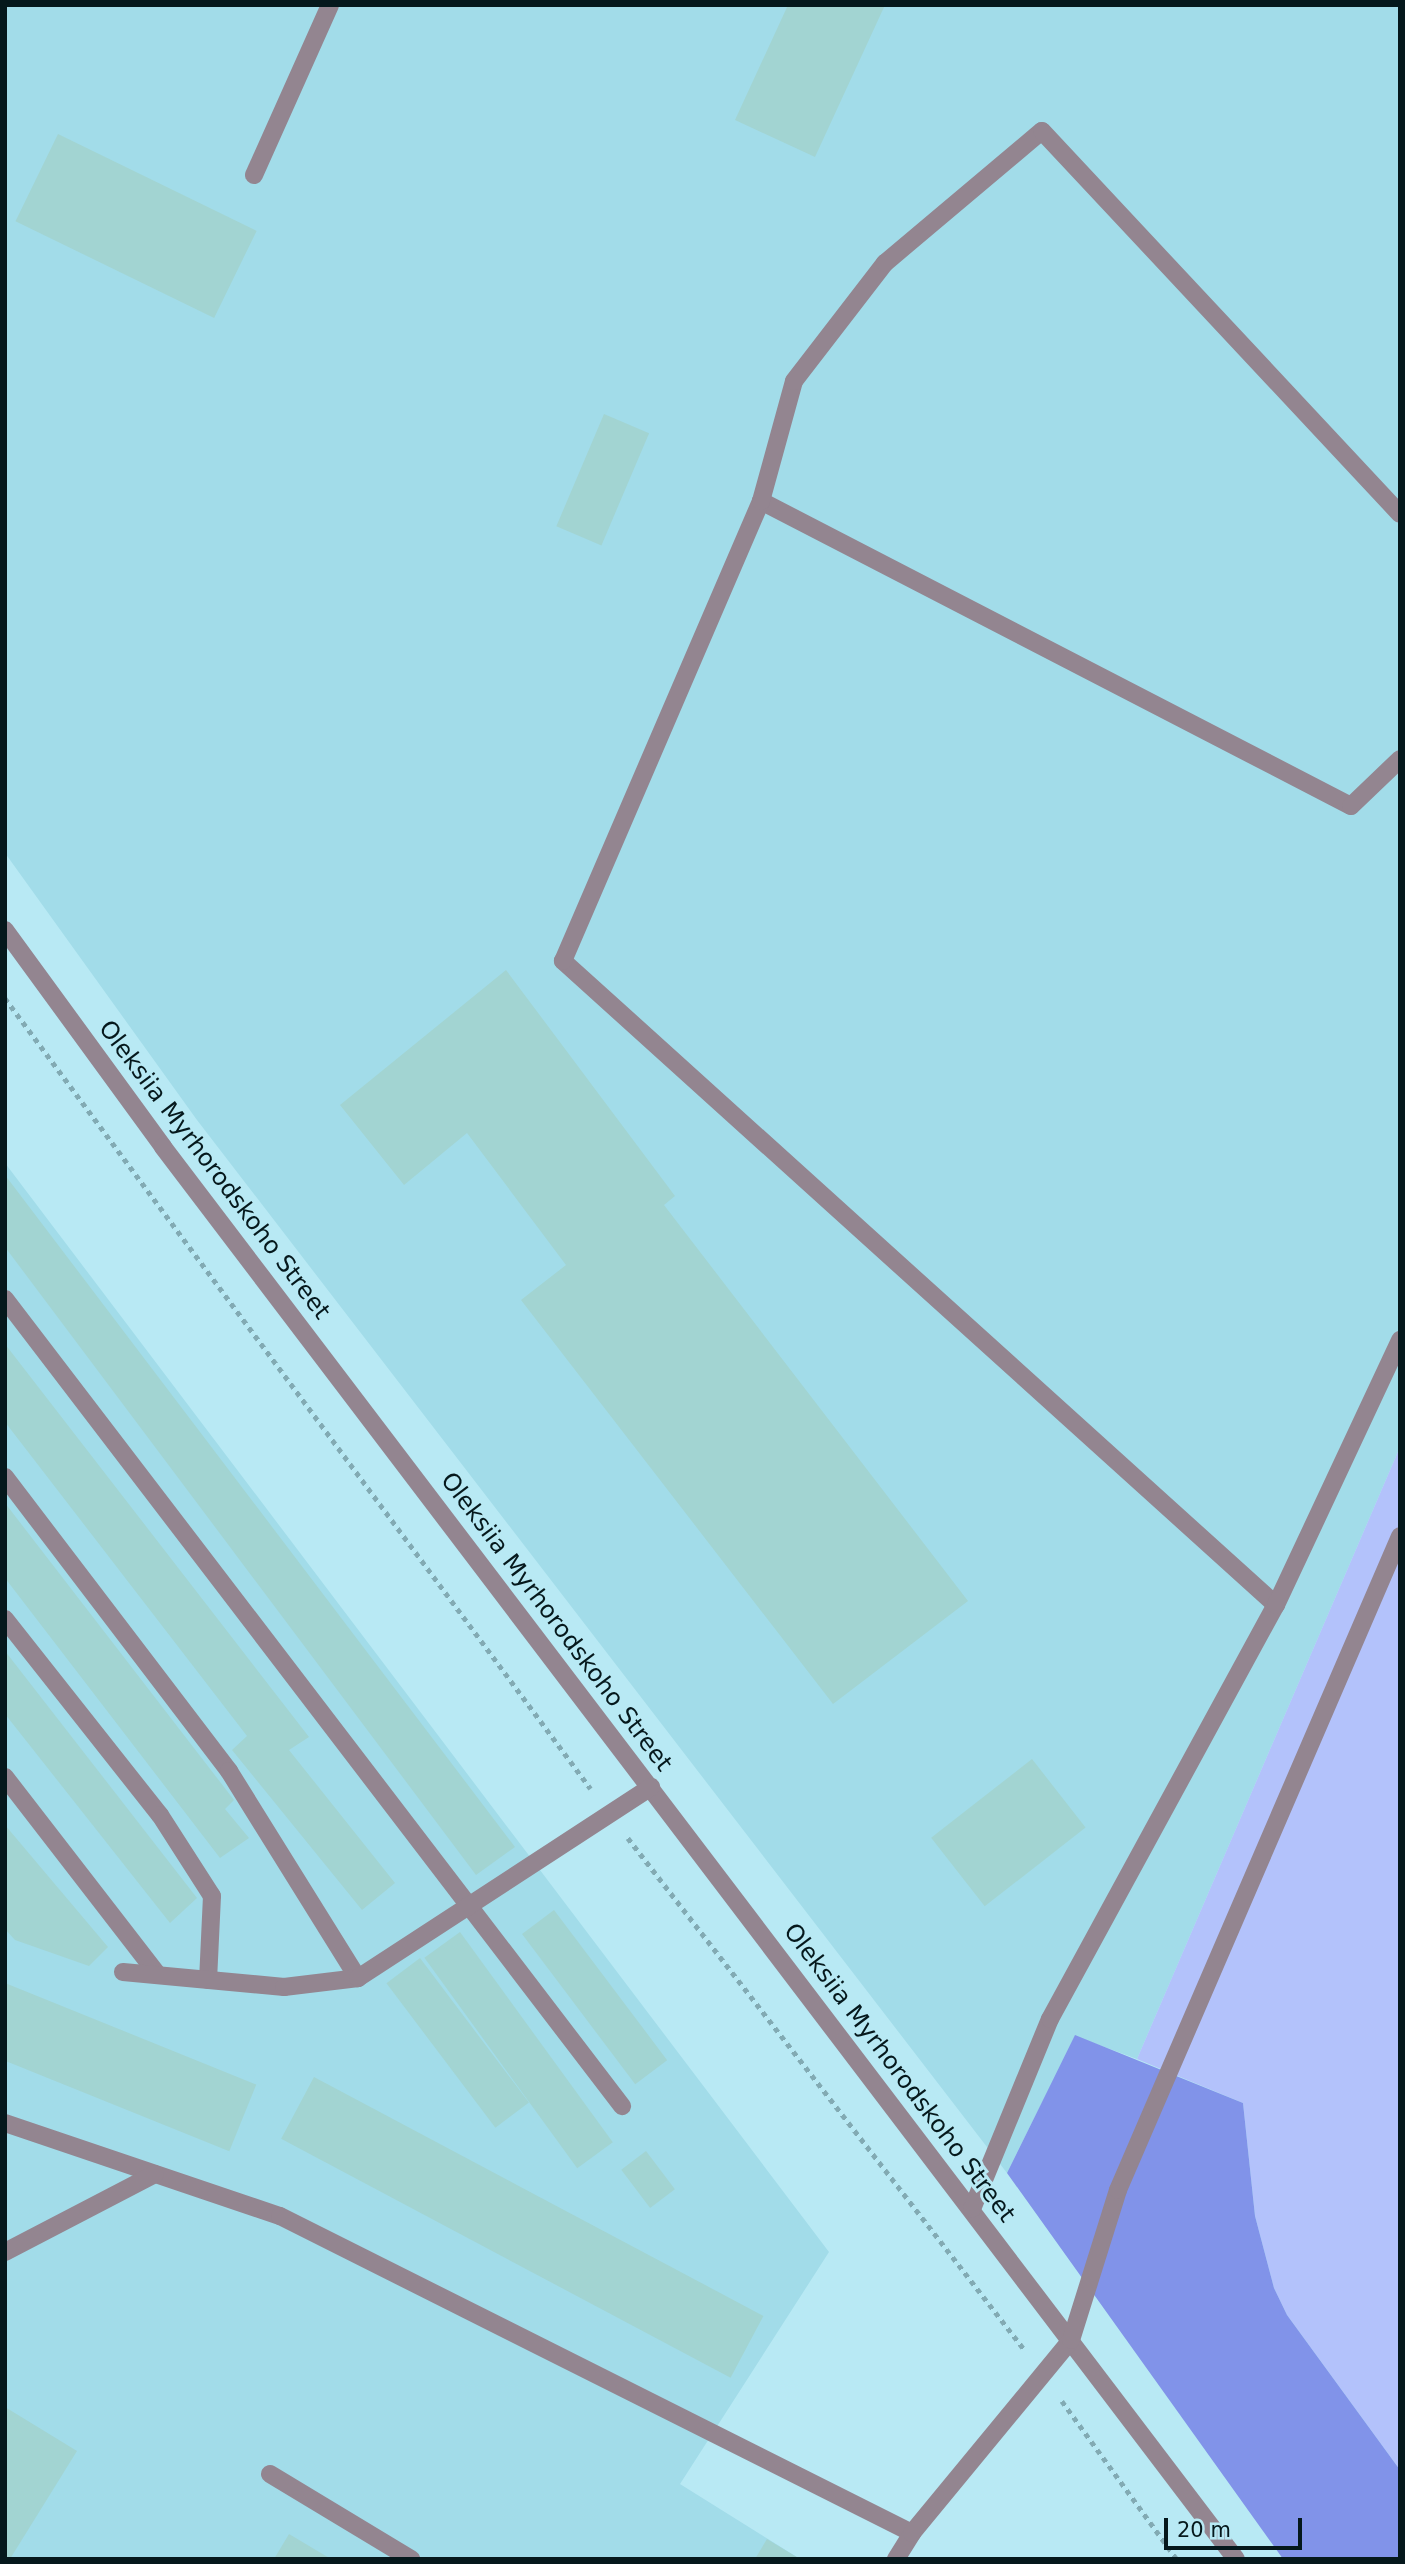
<!DOCTYPE html>
<style>
body{margin:0}
#map{position:relative;width:1405px;height:2564px;overflow:hidden;background:#b8e9f4;font-family:"DejaVu Sans",sans-serif}
div>[style]{position:absolute}
[style*='--x']{left:calc(var(--x)*1px);top:calc(var(--y)*1px);width:calc(var(--w)*1px);rotate:calc(var(--a)*1deg)}
.built>*{inset:0;background:#a2dce9}
.green>*{inset:0;background:#b3c2fb}
.forest>*{inset:0;background:#8193e9}
.building>*{inset:0;background:#a2d4d2;transform-origin:0 0}
.path>*{height:4.5px;margin-top:-2.25px;transform-origin:0;background:repeating-linear-gradient(90deg,#82aab3 0 5px,transparent 0 10px)}
.minor>*{height:18px;margin:-9px;padding:0 9px;transform-origin:9px;border-radius:9px;background:#938590}
span{translate:-50% -50%;white-space:nowrap;text-align:center;line-height:1.15;-webkit-text-stroke:6px #b8e9f4;paint-order:stroke}
.street-label{font-size:24px;color:#05181c}
.frame{position:absolute;inset:0;border:7px solid #05181c;pointer-events:none}
.scale{position:absolute;left:1164px;top:2518px;width:138px;height:32px;box-sizing:border-box;border:4px solid #05181c;border-top:0;padding-left:9px;font-size:21px;line-height:24px;white-space:nowrap;color:#05181c;-webkit-text-stroke:5px #b8e9f4;paint-order:stroke}
</style>
<div id="map">
<div class="built">
<div style="clip-path:polygon(5px 5px,1400px 5px,1400px 1447px,1137px 2059px,1075px 2036px,1007px 2173px,197px 1120px,5px 853px)"></div>
<div style="clip-path:polygon(5px 1163px,829px 2252px,680px 2484px,800px 2559px,5px 2559px)"></div>
</div>
<div class="green">
<div style="clip-path:polygon(1400px 1447px,1400px 2470px,1287px 2315px,1274px 2288px,1255px 2216px,1243px 2103px,1137px 2059px)"></div>
</div>
<div class="forest">
<div style="clip-path:polygon(1075px 2035px,1243px 2103px,1255px 2216px,1274px 2288px,1287px 2315px,1400px 2470px,1400px 2559px,1283px 2559px,1007px 2173px)"></div>
</div>
<div class="building">
<div style="clip-path:polygon(788px 5px,885px 5px,815px 157px,735px 120px)"></div>
<div style="left:58px;top:134px;width:221px;height:97px;rotate:26deg"></div>
<div style="left:604px;top:414px;width:49px;height:122px;rotate:23deg"></div>
<div style="clip-path:polygon(506px 970px,675px 1196px,664px 1205px,968px 1601px,833px 1704px,521px 1300px,566px 1265px,467px 1133px,404px 1185px,340px 1105px)"></div>
<div style="clip-path:polygon(5px 1175px,515px 1847px,476px 1875px,5px 1247px)"></div>
<div style="clip-path:polygon(5px 1344px,309px 1737px,289px 1750px,395px 1883px,362px 1910px,232px 1750px,247px 1736px,5px 1422px)"></div>
<div style="clip-path:polygon(5px 1503px,234px 1800px,225px 1809px,249px 1838px,220px 1858px,5px 1578px)"></div>
<div style="clip-path:polygon(5px 1651px,197px 1898px,170px 1923px,5px 1714px)"></div>
<div style="left:1032px;top:1759px;width:87px;height:128px;rotate:52deg"></div>
<div style="clip-path:polygon(5px 1825px,108px 1947px,89px 1966px,15px 1940px,5px 1929px)"></div>
<div style="left:554px;top:1910px;width:188px;height:40px;rotate:53deg"></div>
<div style="left:460px;top:1932px;width:260px;height:44px;rotate:54deg"></div>
<div style="left:420px;top:1958px;width:181px;height:42px;rotate:53deg"></div>
<div style="left:5px;top:1983px;width:271px;height:72px;rotate:22deg"></div>
<div style="left:314px;top:2077px;width:509px;height:70px;rotate:28deg"></div>
<div style="left:646px;top:2151px;width:48px;height:31px;rotate:53deg"></div>
<div style="clip-path:polygon(5px 2407px,77px 2451px,10px 2559px,5px 2559px)"></div>
<div style="clip-path:polygon(289px 2534px,331px 2559px,274px 2559px)"></div>
<div style="clip-path:polygon(767px 2539px,800px 2559px,755px 2559px)"></div>
</div>
<div class="path">
<div style="--x:5;--y:998;--w:984;--a:53.47"></div>
<div style="--x:628;--y:1838;--w:646;--a:52.23"></div>
<div style="--x:1062;--y:2401;--w:195;--a:54"></div>
</div>
<div class="minor">
<div style="--x:254;--y:175;--w:186;--a:-65.9"></div>
<div style="--x:761;--y:501;--w:664;--a:27.34"></div>
<div style="--x:1351;--y:806;--w:68;--a:-43.8"></div>
<div style="--x:5;--y:930;--w:268;--a:53.9"></div>
<div style="--x:163;--y:1147;--w:1773;--a:52.77"></div>
<div style="--x:5;--y:1299;--w:1016;--a:52.6"></div>
<div style="--x:5;--y:1477;--w:370;--a:52.7"></div>
<div style="--x:229;--y:1771;--w:244;--a:58.1"></div>
<div style="--x:1276;--y:1605;--w:961;--a:-137.91"></div>
<div style="--x:563;--y:961;--w:501;--a:-66.71"></div>
<div style="--x:761;--y:501;--w:124;--a:-74.6"></div>
<div style="--x:794;--y:381;--w:149;--a:-52.4"></div>
<div style="--x:885;--y:263;--w:205;--a:-40.1"></div>
<div style="--x:1042;--y:131;--w:524;--a:46.93"></div>
<div style="--x:5;--y:1619;--w:250;--a:51.7"></div>
<div style="--x:160;--y:1815;--w:96;--a:57.3"></div>
<div style="--x:212;--y:1896;--w:84;--a:92.7"></div>
<div style="--x:5;--y:1777;--w:250;--a:52.3"></div>
<div style="--x:123;--y:1972;--w:162;--a:5.3"></div>
<div style="--x:284;--y:1987;--w:75;--a:-6.9"></div>
<div style="--x:358;--y:1978;--w:350;--a:-33.1"></div>
<div style="--x:5;--y:2123;--w:290;--a:18.7"></div>
<div style="--x:280;--y:2216;--w:707;--a:26.64"></div>
<div style="--x:972;--y:2209;--w:205;--a:-67.7"></div>
<div style="--x:1050;--y:2019;--w:472;--a:-61.4"></div>
<div style="--x:1276;--y:1605;--w:293;--a:-64.9"></div>
<div style="--x:5;--y:2252;--w:169;--a:-27.5"></div>
<div style="--x:270;--y:2474;--w:165;--a:31.1"></div>
<div style="--x:896;--y:2559;--w:31;--a:-58"></div>
<div style="--x:912;--y:2533;--w:250;--a:-50.5"></div>
<div style="--x:1071;--y:2340;--w:157;--a:-72.6"></div>
<div style="--x:1118;--y:2190;--w:712;--a:-66.67"></div>
</div>
<div class="street-label">
<span style="left:214px;top:1170px;rotate:53deg">Oleksiia Myrhorodskoho Street</span>
<span style="left:556px;top:1622px;rotate:53deg">Oleksiia Myrhorodskoho Street</span>
<span style="left:899px;top:2073px;rotate:53deg">Oleksiia Myrhorodskoho Street</span>
</div>
<div class="frame"></div>
<div class="scale">20 m</div>
</div>
